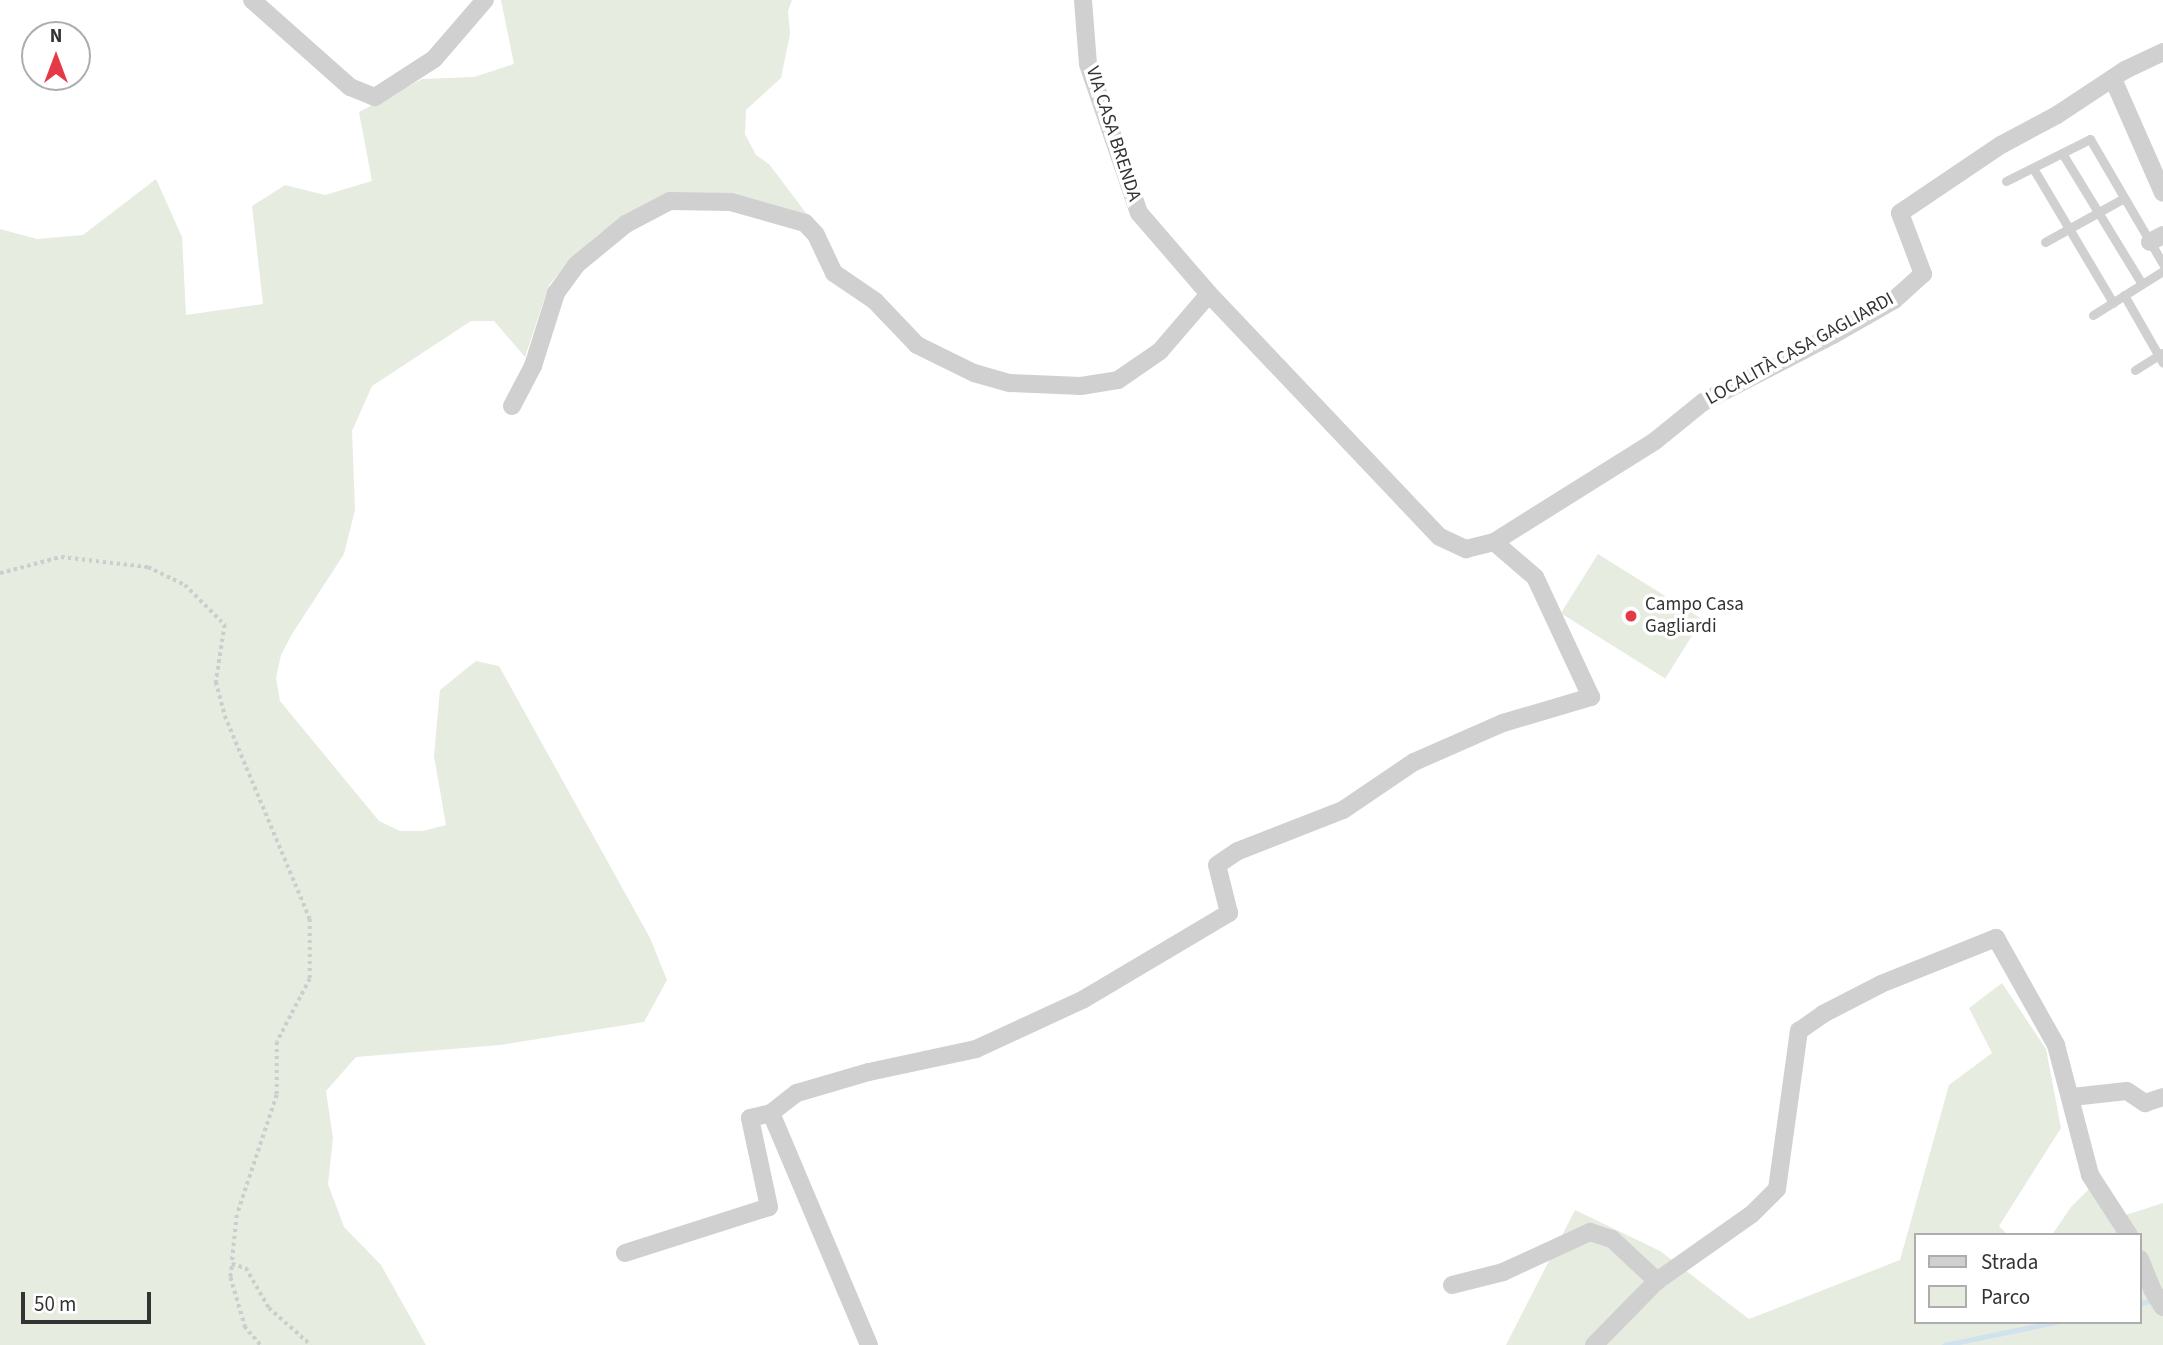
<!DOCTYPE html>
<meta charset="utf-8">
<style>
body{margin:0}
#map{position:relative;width:2163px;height:1345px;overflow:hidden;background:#fff;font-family:"Source Sans 3",sans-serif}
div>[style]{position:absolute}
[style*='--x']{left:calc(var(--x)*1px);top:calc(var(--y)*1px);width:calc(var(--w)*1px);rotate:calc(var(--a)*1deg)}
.green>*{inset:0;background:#e6ecdf;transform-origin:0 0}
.stream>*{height:5px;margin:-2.5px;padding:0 2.5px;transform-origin:2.5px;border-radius:2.5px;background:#cfe2ee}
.path>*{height:3.5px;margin-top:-1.75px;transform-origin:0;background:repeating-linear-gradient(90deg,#cdcdcd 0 3.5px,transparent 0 7px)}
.lane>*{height:9px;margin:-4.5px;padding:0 4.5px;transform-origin:4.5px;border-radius:4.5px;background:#d0d0d0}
.street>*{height:18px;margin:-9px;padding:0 9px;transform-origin:9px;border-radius:9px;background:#d0d0d0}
.dots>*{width:19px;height:19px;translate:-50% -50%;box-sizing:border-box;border:4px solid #fff;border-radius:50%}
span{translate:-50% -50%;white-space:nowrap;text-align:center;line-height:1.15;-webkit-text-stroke:7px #fff;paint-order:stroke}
.street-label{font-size:19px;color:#333}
.poi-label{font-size:19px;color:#333}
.left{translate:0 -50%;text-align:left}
.legend{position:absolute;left:1914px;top:1233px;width:228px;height:91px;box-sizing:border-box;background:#fff;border:2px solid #adadad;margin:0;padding:9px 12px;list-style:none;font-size:21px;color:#333}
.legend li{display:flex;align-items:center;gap:14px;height:35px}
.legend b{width:35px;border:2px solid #adadad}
.north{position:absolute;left:21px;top:21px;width:70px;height:70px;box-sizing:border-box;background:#fff;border:2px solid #adadad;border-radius:50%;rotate:0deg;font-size:19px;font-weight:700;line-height:28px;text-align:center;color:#333}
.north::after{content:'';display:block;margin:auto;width:24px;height:32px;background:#e63946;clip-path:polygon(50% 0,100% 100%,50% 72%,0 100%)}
.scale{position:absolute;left:21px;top:1292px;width:130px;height:32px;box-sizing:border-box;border:4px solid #333;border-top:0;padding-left:9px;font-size:21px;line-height:24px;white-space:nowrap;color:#333;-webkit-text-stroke:5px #fff;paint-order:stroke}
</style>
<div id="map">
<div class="green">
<div style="clip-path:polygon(501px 0,792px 0,788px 11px,790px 34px,781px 78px,746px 110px,745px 134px,756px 155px,769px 164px,809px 217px,731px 196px,640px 208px,599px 234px,573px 257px,549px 285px,525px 357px,494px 321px,471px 321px,372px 386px,352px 431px,355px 510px,344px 554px,292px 634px,281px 655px,276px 678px,280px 701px,379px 821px,400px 831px,423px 831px,446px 825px,434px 756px,440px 690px,476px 661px,499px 666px,650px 938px,667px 980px,644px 1022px,500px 1045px,356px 1057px,326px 1091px,333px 1138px,328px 1184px,344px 1227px,381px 1265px,426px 1345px,0 1345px,0 229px,37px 239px,83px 235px,156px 179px,182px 237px,186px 315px,263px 304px,252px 206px,285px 185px,325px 195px,372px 181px,359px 112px,422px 79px,474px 77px,514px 64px)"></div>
<div style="left:1598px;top:554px;width:123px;height:70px;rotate:32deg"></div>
<div style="clip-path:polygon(2002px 983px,2046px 1049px,2061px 1128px,1999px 1226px,2008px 1235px,1916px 1235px,1916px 1322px,2140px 1322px,2140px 1235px,2052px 1235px,2071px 1207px,2093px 1185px,2126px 1215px,2163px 1203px,2163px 1345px,1506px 1345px,1575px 1210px,1660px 1251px,1749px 1319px,1900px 1260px,1949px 1085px,1992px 1053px,1969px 1008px)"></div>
</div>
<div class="stream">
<div style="--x:2140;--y:1303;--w:14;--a:-12"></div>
<div style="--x:1944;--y:1345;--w:114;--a:-11.6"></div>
</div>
<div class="path">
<div style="--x:0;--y:573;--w:63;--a:-14.7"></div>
<div style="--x:61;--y:557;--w:88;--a:6.6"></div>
<div style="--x:148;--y:567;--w:41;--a:25.9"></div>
<div style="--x:185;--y:585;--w:57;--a:45"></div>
<div style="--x:225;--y:625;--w:58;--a:99"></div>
<div style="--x:216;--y:682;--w:35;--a:75"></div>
<div style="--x:225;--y:716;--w:220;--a:67.3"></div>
<div style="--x:310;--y:919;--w:60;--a:90"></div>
<div style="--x:310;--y:979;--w:71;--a:117.6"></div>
<div style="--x:277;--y:1042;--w:53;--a:90"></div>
<div style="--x:277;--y:1095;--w:126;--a:108.4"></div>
<div style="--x:237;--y:1215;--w:49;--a:95.8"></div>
<div style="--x:260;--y:1345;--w:23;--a:-131"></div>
<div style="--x:245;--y:1328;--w:53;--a:-106.4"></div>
<div style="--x:230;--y:1277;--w:13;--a:-81"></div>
<div style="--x:232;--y:1264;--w:15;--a:16"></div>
<div style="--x:246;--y:1268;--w:46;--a:60.1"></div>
<div style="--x:269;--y:1308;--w:56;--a:41.4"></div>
</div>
<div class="lane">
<div style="--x:2062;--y:153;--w:153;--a:58.6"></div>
<div style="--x:2033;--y:168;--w:157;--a:59.3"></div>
<div style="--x:2006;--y:181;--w:94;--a:-26.6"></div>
<div style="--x:2090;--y:139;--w:145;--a:59.7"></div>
<div style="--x:2045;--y:242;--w:90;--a:-29.1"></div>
<div style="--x:2124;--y:295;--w:78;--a:60.2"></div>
<div style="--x:2093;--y:315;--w:83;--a:-32.2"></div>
<div style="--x:2135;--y:370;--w:32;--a:-32"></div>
</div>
<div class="street">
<div style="--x:252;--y:0;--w:131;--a:41.6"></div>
<div style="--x:350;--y:87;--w:27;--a:22"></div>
<div style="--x:375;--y:97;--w:70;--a:-32.8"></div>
<div style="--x:434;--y:59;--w:78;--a:-49.2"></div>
<div style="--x:2113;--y:79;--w:124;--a:66.3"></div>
<div style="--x:2150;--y:242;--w:15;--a:-28"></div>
<div style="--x:1209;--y:294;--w:335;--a:46.5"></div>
<div style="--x:1440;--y:537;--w:29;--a:25"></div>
<div style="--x:1466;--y:549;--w:29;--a:-14"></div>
<div style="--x:1494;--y:542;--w:190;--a:-32.1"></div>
<div style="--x:1655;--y:441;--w:62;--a:-39.1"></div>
<div style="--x:1703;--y:402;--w:146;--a:-27.3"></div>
<div style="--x:1833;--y:335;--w:70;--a:-29.8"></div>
<div style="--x:1894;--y:300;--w:39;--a:-42"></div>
<div style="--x:1923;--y:274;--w:65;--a:-110.7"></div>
<div style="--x:1900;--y:213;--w:122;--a:-34"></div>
<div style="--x:2001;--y:145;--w:64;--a:-28.2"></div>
<div style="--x:2057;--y:115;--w:82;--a:-33.5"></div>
<div style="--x:2125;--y:70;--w:42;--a:-25.3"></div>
<div style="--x:512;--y:406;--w:45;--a:-62.3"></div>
<div style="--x:533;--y:366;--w:77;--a:-72.5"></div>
<div style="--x:556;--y:293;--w:34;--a:-54"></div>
<div style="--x:576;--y:265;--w:65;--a:-39.4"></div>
<div style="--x:626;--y:224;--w:50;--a:-27.6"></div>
<div style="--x:670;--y:201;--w:61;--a:0.9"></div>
<div style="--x:731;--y:202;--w:77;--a:15.8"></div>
<div style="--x:805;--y:223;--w:16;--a:47"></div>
<div style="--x:816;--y:235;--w:42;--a:64.7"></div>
<div style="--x:834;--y:273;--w:50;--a:34.3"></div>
<div style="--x:875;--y:301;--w:61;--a:46.3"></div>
<div style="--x:917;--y:345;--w:64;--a:26.2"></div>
<div style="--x:974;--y:373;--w:37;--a:16"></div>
<div style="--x:1010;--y:383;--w:71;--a:2.4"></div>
<div style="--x:1081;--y:386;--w:37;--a:-9"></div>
<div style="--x:1118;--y:380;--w:51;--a:-34.6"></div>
<div style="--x:1160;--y:351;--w:75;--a:-49.3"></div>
<div style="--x:1209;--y:294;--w:107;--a:-130.8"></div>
<div style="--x:1139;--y:213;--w:157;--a:-108.9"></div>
<div style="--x:1088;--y:64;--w:64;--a:-94.5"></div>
<div style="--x:2072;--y:1097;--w:55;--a:-6.2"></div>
<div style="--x:2127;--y:1091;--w:22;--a:34"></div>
<div style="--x:2145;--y:1103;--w:19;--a:-18"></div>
<div style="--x:771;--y:1113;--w:33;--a:-38"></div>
<div style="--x:797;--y:1093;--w:75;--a:-16.3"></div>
<div style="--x:869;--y:1072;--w:109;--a:-12.1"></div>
<div style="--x:976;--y:1049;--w:119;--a:-24.8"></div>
<div style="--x:1084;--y:999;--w:169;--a:-30.7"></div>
<div style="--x:1229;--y:913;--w:49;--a:-104"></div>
<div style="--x:1217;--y:865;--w:25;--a:-34"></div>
<div style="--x:1238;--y:851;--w:113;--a:-21.3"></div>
<div style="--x:1343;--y:810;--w:86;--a:-34.1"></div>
<div style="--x:1414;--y:762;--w:97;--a:-23.7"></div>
<div style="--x:1503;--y:723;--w:92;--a:-16.5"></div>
<div style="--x:1591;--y:697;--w:132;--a:-115"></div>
<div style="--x:1535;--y:577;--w:54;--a:-139.5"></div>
<div style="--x:625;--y:1253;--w:151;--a:-17.7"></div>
<div style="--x:769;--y:1207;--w:91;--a:-102.1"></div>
<div style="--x:750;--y:1118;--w:22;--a:-13"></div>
<div style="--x:771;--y:1113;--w:252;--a:67.1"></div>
<div style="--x:2140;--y:1259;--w:32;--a:68"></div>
<div style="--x:2152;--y:1289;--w:21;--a:59"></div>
<div style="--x:1452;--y:1285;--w:53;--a:-14.3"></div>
<div style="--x:1503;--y:1272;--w:96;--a:-24.7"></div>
<div style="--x:1590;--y:1232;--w:23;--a:18"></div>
<div style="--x:1612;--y:1239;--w:62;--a:43"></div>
<div style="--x:1594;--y:1345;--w:90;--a:-45.5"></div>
<div style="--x:1657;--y:1281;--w:116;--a:-35.2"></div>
<div style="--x:1752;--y:1214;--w:35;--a:-45"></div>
<div style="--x:1777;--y:1189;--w:160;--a:-82.1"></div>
<div style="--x:1799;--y:1031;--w:29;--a:-35"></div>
<div style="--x:1823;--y:1014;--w:65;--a:-27.3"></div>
<div style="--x:1881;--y:984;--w:124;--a:-21.8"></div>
<div style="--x:1996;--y:938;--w:123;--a:60.7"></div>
<div style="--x:2056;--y:1045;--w:134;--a:75.3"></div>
<div style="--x:2090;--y:1175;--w:72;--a:57"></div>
</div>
<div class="dots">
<div style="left:1631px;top:616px;background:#e63946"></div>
</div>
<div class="street-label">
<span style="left:1113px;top:134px;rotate:72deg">VIA CASA BRENDA</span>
<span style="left:1800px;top:349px;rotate:-29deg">LOCALITÀ CASA GAGLIARDI</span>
</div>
<div class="poi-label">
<span class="left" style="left:1645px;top:616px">Campo Casa<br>Gagliardi</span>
</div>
<ul class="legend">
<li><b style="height:9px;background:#d0d0d0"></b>Strada</li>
<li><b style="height:19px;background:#e6ecdf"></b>Parco</li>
</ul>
<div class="north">N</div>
<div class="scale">50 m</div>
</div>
